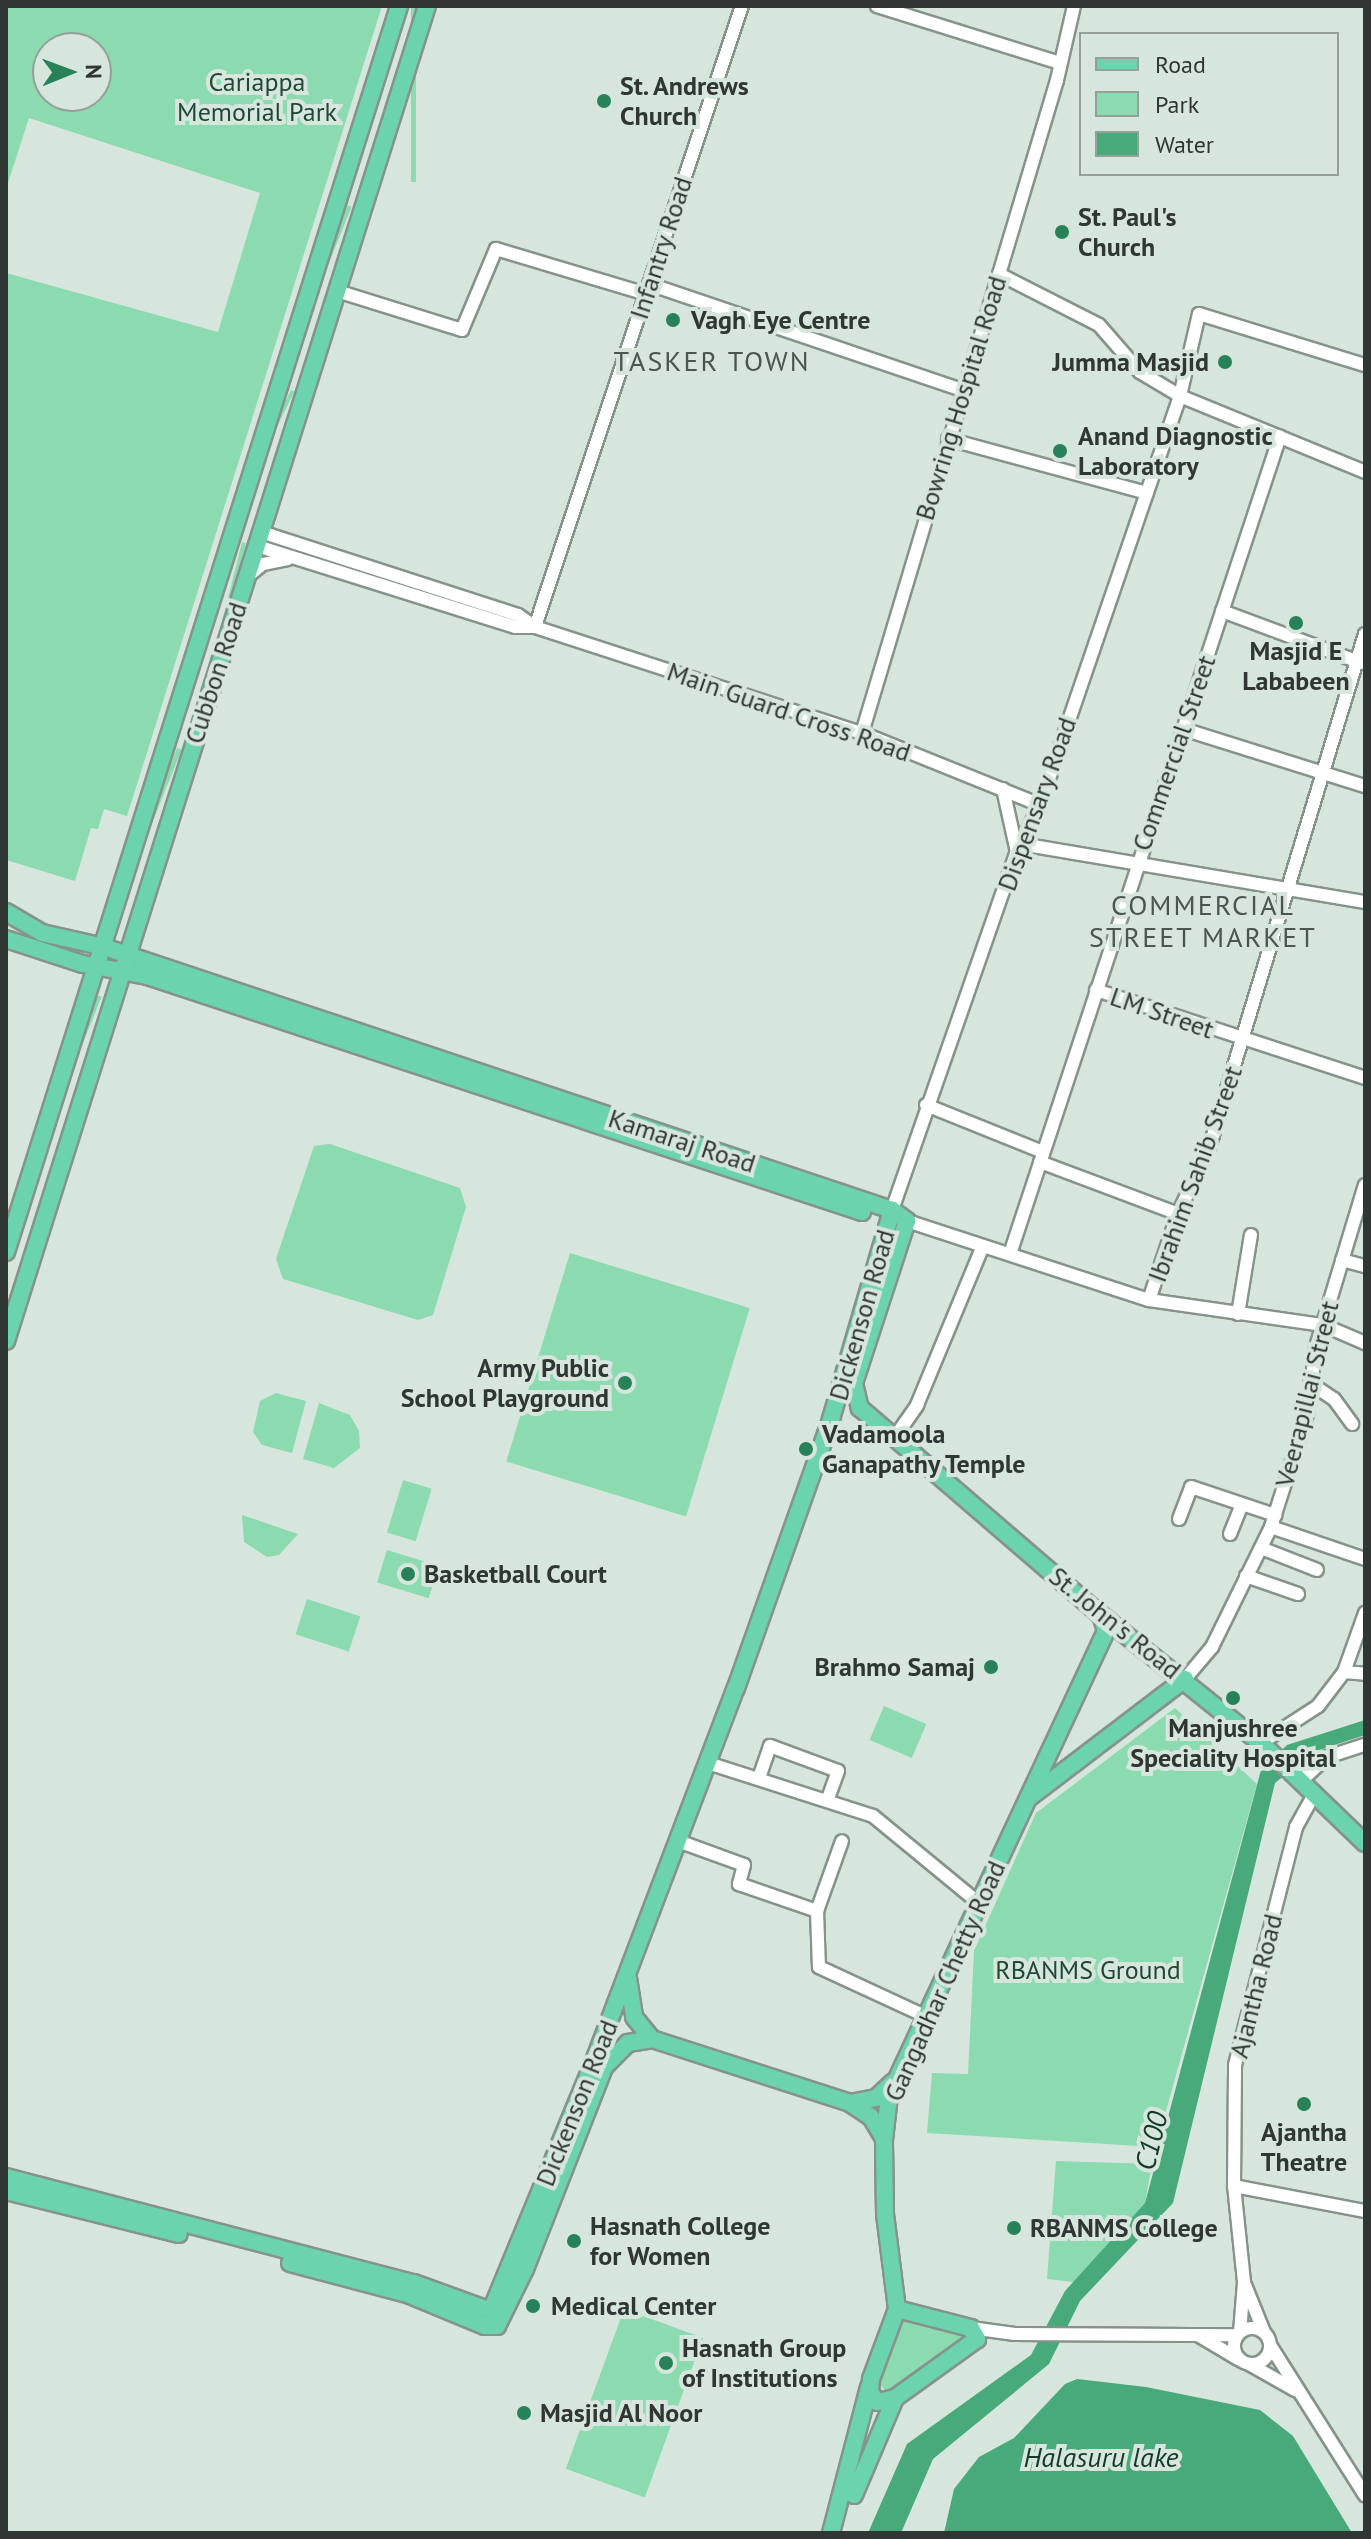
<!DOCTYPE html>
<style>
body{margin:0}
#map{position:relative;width:1371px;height:2539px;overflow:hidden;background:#d7e6dd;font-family:"PT Sans",sans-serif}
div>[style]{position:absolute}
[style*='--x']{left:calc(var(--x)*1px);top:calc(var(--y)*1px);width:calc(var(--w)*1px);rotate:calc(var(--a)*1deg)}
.green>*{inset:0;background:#8cdab0;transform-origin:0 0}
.water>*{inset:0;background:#48a97a}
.roads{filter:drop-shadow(2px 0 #85938b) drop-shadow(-2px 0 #85938b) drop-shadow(0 2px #85938b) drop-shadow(0 -2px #85938b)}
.minor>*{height:12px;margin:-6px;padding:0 6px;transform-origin:6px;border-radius:6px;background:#fff}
.minor>.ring{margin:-6px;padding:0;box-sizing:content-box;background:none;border:12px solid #fff;border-radius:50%}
.major>*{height:16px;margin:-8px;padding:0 8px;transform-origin:8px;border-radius:8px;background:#6bd3ad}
.dots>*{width:22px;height:22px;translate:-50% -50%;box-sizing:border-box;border:4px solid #d7e6dd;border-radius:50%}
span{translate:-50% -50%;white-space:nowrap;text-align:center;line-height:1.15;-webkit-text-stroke:8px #d7e6dd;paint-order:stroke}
.park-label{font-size:26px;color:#204934}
.poi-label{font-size:26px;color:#303633;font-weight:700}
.left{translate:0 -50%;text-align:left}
.right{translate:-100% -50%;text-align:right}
.street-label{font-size:26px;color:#303633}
.neighbourhood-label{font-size:28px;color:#4a574f;letter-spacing:2px}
.water-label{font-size:28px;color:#123c28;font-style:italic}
.frame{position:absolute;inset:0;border:8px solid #303633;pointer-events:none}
.legend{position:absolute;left:1079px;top:32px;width:260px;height:144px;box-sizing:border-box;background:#d7e6dd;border:2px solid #94a099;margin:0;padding:10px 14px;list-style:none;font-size:24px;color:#303633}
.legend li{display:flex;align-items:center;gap:16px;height:40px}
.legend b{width:40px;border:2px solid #94a099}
.north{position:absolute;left:32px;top:32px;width:80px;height:80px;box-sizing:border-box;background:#d7e6dd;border:2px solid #94a099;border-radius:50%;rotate:89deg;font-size:22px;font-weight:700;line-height:32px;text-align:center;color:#303633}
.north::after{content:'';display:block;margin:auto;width:28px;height:36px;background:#278259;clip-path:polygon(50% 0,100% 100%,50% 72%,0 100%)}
</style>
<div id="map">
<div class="green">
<div style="clip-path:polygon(evenodd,6px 6px,382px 6px,127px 816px,104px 809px,98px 829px,91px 828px,75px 881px,6px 860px,6px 273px,218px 332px,260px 193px,29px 118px,6px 189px,6px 6px,48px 48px,96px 48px,96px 96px,48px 96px,48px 48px)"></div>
<div style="left:411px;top:6px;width:5px;height:176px"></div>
<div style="left:347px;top:205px;width:5px;height:165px;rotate:22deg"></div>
<div style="left:291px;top:390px;width:4px;height:127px;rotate:27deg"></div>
<div style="left:242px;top:542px;width:4px;height:182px;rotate:14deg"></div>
<div style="left:177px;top:748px;width:5px;height:174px;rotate:22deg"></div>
<div style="left:97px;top:995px;width:5px;height:304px;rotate:22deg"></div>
<div style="clip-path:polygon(330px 1144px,460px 1188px,466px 1207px,433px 1315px,418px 1320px,283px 1279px,276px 1259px,314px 1146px)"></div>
<div style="left:570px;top:1253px;width:188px;height:218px;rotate:17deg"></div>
<div style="clip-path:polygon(276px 1393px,306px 1401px,292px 1453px,262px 1445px,253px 1432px,260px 1401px)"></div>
<div style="clip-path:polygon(319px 1403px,350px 1415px,359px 1431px,360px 1448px,334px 1468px,303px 1459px)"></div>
<div style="left:403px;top:1480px;width:30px;height:55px;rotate:17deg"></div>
<div style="clip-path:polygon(242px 1515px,298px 1534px,279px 1555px,267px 1557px,244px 1542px)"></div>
<div style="left:387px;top:1550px;width:54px;height:34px;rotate:17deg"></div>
<div style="left:307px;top:1599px;width:56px;height:37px;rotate:18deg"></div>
<div style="left:884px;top:1706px;width:46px;height:37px;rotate:23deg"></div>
<div style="clip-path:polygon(1175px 1708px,1257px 1784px,1156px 2147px,927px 2133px,932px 2073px,968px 2074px,974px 1951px,1036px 1813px)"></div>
<div style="clip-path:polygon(1056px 2161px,1152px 2164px,1145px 2203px,1074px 2282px,1047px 2279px)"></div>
<div style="left:624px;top:2309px;width:84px;height:170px;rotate:20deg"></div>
<div style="clip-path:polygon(906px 2315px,964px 2335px,963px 2347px,886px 2392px,879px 2383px,897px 2320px)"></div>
</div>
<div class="water">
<div style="clip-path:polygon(1365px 1720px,1365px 1735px,1313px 1752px,1275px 1783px,1173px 2203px,1080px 2301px,1049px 2364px,933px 2459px,901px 2533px,868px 2533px,907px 2444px,1031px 2355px,1065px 2291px,1145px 2203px,1261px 1770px,1287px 1745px)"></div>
<div style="clip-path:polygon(1077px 2379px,1146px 2387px,1260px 2410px,1293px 2436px,1352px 2533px,944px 2533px,954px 2489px,979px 2457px,1014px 2438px,1065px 2384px)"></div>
</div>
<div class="roads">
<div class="minor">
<div style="--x:877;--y:6;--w:189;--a:17.3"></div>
<div style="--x:999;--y:274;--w:112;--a:27"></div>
<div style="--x:1099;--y:325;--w:62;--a:48.9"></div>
<div style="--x:1140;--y:372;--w:47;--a:31"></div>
<div style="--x:1180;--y:396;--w:200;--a:22.3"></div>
<div style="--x:649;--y:284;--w:331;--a:18.7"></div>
<div style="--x:337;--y:291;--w:131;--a:17.3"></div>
<div style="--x:462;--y:330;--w:88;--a:-67.2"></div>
<div style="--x:496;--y:249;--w:157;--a:16.7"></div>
<div style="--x:948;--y:439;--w:206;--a:15.2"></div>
<div style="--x:261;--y:532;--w:270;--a:17.9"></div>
<div style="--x:518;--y:615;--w:21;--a:35"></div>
<div style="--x:257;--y:546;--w:270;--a:17.4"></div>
<div style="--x:515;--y:627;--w:20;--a:0"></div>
<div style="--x:535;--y:627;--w:344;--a:18"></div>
<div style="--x:862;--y:733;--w:192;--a:22"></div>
<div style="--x:248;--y:576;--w:19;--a:-39"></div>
<div style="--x:263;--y:564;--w:25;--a:-11"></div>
<div style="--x:1222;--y:611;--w:149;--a:20.4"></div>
<div style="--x:535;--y:627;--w:655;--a:-71.57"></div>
<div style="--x:1183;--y:729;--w:191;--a:17.4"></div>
<div style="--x:862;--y:733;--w:681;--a:-73.37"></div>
<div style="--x:1057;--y:80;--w:76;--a:-77.1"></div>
<div style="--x:1003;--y:789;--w:65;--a:77.5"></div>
<div style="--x:1021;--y:844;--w:349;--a:9.6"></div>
<div style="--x:1096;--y:990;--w:283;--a:18.1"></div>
<div style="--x:926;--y:1105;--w:126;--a:21.9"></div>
<div style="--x:1040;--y:1162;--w:147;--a:20.6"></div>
<div style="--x:892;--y:1210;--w:379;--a:-70.8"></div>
<div style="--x:1017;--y:852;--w:52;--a:-63.9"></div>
<div style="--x:1040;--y:805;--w:432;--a:-71.1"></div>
<div style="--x:1180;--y:396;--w:84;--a:-77"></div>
<div style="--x:1199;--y:314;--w:174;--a:17.1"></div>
<div style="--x:907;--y:1221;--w:255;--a:18.1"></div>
<div style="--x:1149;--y:1300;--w:176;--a:8.2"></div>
<div style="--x:1323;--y:1325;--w:46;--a:23.2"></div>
<div style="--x:1010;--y:1254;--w:861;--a:-71.73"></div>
<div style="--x:1342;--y:1260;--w:24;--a:15"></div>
<div style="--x:1149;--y:1300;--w:91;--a:-71.4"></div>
<div style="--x:1178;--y:1214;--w:76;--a:-65.1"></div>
<div style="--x:1210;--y:1145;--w:534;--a:-73.13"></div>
<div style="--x:1238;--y:1314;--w:80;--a:-80.7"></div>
<div style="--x:1310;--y:1383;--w:29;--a:34"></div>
<div style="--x:1334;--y:1399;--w:31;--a:54"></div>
<div style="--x:895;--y:1437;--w:39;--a:-55"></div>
<div style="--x:917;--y:1405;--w:172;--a:-67.5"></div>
<div style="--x:1179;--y:1519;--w:34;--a:-69"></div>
<div style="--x:1191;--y:1487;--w:89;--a:18.4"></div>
<div style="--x:1271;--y:1527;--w:99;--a:18.8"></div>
<div style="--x:1230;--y:1534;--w:32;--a:-68"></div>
<div style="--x:1261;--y:1548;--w:60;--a:21.4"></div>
<div style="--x:1246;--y:1576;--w:55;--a:19.1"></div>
<div style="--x:1344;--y:1672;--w:21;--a:5"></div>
<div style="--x:1185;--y:1679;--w:42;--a:-49.8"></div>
<div style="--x:1212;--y:1647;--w:134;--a:-63.8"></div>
<div style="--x:1271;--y:1527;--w:119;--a:-72.3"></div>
<div style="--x:1307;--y:1414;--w:68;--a:-82.3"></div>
<div style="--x:1316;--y:1347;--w:169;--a:-73.2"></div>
<div style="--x:1261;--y:1743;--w:68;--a:-33"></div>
<div style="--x:1318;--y:1706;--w:43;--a:-52.6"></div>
<div style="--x:1344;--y:1672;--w:63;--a:-70.4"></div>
<div style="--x:708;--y:1763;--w:173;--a:17.8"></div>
<div style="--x:873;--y:1816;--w:139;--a:39.4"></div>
<div style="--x:759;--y:1778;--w:34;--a:-71"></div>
<div style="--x:770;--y:1746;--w:72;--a:20.2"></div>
<div style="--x:838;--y:1771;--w:29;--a:110"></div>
<div style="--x:1301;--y:1781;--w:35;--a:-43"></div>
<div style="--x:1327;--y:1757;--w:40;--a:-18"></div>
<div style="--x:678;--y:1841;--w:70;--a:20"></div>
<div style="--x:744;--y:1865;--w:20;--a:105"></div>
<div style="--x:739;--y:1884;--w:83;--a:19.1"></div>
<div style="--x:817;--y:1911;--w:56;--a:88"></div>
<div style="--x:819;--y:1967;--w:117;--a:24.8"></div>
<div style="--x:817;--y:1911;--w:74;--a:-70.3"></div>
<div style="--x:1234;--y:2186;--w:133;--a:10.8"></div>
<div style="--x:1245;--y:2285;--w:51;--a:68"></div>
<div class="ring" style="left:1234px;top:2328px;width:24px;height:24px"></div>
<div style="--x:971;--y:2328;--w:44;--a:7.8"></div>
<div style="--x:1015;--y:2334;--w:222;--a:0.3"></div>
<div style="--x:1240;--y:2332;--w:50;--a:-85.4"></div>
<div style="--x:1244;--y:2282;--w:97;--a:-95.9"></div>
<div style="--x:1234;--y:2186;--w:121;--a:-89.5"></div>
<div style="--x:1235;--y:2065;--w:246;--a:-75.6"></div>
<div style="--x:1296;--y:1827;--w:38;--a:-61"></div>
<div style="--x:1198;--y:2335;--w:47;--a:31"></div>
<div style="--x:1270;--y:2345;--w:178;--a:57.7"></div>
<div style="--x:1249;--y:2364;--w:53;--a:29.5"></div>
</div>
<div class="major">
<div style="--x:6;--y:912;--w:42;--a:30.3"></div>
<div style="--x:42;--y:933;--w:64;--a:12.7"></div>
<div style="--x:104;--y:947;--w:831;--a:18.46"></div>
<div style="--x:892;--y:1210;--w:19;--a:36"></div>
<div style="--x:6;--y:939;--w:81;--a:18"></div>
<div style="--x:83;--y:964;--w:65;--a:10.6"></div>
<div style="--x:147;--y:976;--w:753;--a:18.27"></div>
<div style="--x:907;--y:1221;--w:170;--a:108.1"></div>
<div style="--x:854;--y:1383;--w:26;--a:77"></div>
<div style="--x:860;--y:1408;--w:318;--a:40.7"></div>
<div style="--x:1101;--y:1615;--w:205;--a:38.7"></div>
<div style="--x:1261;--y:1743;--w:144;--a:43.9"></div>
<div style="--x:6;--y:1252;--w:1307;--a:-72.49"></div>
<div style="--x:6;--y:1341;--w:1400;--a:-72.5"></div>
<div style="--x:1030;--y:1797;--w:195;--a:-37.3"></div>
<div style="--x:628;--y:1978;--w:39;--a:81"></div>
<div style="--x:634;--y:2017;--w:28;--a:51"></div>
<div style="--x:652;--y:2039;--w:208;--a:17.9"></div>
<div style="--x:850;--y:2103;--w:25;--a:34"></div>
<div style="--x:871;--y:2117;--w:23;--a:59"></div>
<div style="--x:850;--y:2103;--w:26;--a:-11"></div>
<div style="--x:876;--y:2098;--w:23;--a:-43"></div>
<div style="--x:6;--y:2177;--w:422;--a:14.6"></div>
<div style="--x:414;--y:2283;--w:82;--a:20"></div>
<div style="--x:491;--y:2311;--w:270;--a:-67.6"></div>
<div style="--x:594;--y:2061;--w:399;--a:-69.2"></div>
<div style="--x:736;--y:1688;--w:285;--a:-70.5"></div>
<div style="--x:831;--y:1419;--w:218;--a:-73.7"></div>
<div style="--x:6;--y:2191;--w:178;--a:14"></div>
<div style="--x:290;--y:2263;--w:124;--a:14.9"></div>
<div style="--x:410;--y:2295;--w:81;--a:22.5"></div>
<div style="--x:485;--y:2326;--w:12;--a:0"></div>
<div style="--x:497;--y:2326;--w:64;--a:-63.8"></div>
<div style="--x:525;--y:2269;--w:217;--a:-68.6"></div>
<div style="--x:604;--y:2067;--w:34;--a:-45"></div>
<div style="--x:628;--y:2043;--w:24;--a:-9"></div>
<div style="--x:897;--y:2309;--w:96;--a:-97.2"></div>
<div style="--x:885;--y:2214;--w:74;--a:-90.8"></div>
<div style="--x:884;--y:2140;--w:44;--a:-83.5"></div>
<div style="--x:889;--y:2096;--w:513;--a:-64.98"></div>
<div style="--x:1106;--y:1631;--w:17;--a:-107"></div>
<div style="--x:897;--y:2309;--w:76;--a:14.4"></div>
<div style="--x:971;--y:2328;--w:13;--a:61"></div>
<div style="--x:977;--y:2339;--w:101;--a:144.3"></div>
<div style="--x:895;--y:2398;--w:18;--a:167"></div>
<div style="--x:877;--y:2402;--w:12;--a:-125"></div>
<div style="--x:870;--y:2392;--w:13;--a:-86"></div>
<div style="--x:871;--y:2379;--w:75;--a:-69.6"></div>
<div style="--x:854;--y:2495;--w:105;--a:-67.1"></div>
<div style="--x:831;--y:2533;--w:151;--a:-75.4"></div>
</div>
</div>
<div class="dots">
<div style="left:604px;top:101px;background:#278259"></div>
<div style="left:1062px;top:232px;background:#278259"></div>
<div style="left:673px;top:320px;background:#278259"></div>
<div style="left:1225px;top:362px;background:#278259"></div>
<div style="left:1060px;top:451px;background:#278259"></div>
<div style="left:1296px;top:623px;background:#278259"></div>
<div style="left:625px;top:1383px;background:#278259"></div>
<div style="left:806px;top:1449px;background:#278259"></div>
<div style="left:408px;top:1574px;background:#278259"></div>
<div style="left:991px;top:1667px;background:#278259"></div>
<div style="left:1233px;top:1698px;background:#278259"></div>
<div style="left:1304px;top:2104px;background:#278259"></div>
<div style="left:1014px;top:2228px;background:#278259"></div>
<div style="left:574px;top:2241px;background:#278259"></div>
<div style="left:533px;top:2306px;background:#278259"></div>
<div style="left:666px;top:2363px;background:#278259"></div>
<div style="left:524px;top:2413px;background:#278259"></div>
</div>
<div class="park-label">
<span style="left:257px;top:97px">Cariappa<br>Memorial Park</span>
<span style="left:1088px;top:1970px">RBANMS Ground</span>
</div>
<div class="poi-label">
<span class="left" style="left:620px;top:101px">St. Andrews<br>Church</span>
<span class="left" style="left:1078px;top:232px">St. Paul's<br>Church</span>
<span class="left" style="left:691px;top:320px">Vagh Eye Centre</span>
<span class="right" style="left:1209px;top:362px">Jumma Masjid</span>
<span class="left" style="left:1078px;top:451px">Anand Diagnostic<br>Laboratory</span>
<span style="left:1296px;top:666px">Masjid E<br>Lababeen</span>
<span class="right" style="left:609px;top:1383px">Army Public<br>School Playground</span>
<span class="left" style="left:822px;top:1449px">Vadamoola<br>Ganapathy Temple</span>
<span class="left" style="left:424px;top:1574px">Basketball Court</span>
<span class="right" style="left:975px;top:1667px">Brahmo Samaj</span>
<span style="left:1233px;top:1743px">Manjushree<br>Speciality Hospital</span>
<span style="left:1304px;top:2147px">Ajantha<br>Theatre</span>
<span class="left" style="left:590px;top:2241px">Hasnath College<br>for Women</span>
<span class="left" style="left:1030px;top:2228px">RBANMS College</span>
<span class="left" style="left:551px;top:2306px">Medical Center</span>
<span class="left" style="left:682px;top:2363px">Hasnath Group<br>of Institutions</span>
<span class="left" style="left:540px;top:2413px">Masjid Al Noor</span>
</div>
<div class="street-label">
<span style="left:661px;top:248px;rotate:-72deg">Infantry Road</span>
<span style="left:961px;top:398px;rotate:-73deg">Bowring Hospital Road</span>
<span style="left:216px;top:673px;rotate:-72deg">Cubbon Road</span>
<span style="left:789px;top:712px;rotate:19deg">Main Guard Cross Road</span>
<span style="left:1174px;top:753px;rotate:-71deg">Commercial Street</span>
<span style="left:1037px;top:804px;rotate:-70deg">Dispensary Road</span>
<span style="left:1162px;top:1013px;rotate:19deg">LM Street</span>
<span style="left:682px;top:1141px;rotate:18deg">Kamaraj Road</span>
<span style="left:1195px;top:1174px;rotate:-70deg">Ibrahim Sahib Street</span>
<span style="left:862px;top:1315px;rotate:-74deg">Dickenson Road</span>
<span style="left:1307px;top:1394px;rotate:-76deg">Veerapillai Street</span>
<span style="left:1115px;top:1623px;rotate:39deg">St. John's Road</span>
<span style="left:945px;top:1981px;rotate:-66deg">Gangadhar Chetty Road</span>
<span style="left:1256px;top:1986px;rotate:-76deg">Ajantha Road</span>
<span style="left:577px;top:2103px;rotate:-68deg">Dickenson Road</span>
</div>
<div class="neighbourhood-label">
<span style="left:712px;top:361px">TASKER TOWN</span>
<span style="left:1203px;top:921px">COMMERCIAL<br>STREET MARKET</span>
</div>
<div class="water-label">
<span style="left:1151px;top:2141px;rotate:-76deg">C100</span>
<span style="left:1101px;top:2457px">Halasuru lake</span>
</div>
<div class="frame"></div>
<ul class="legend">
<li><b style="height:10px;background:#6bd3ad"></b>Road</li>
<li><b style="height:22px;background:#8cdab0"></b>Park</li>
<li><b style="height:22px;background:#48a97a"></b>Water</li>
</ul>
<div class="north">N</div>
</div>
